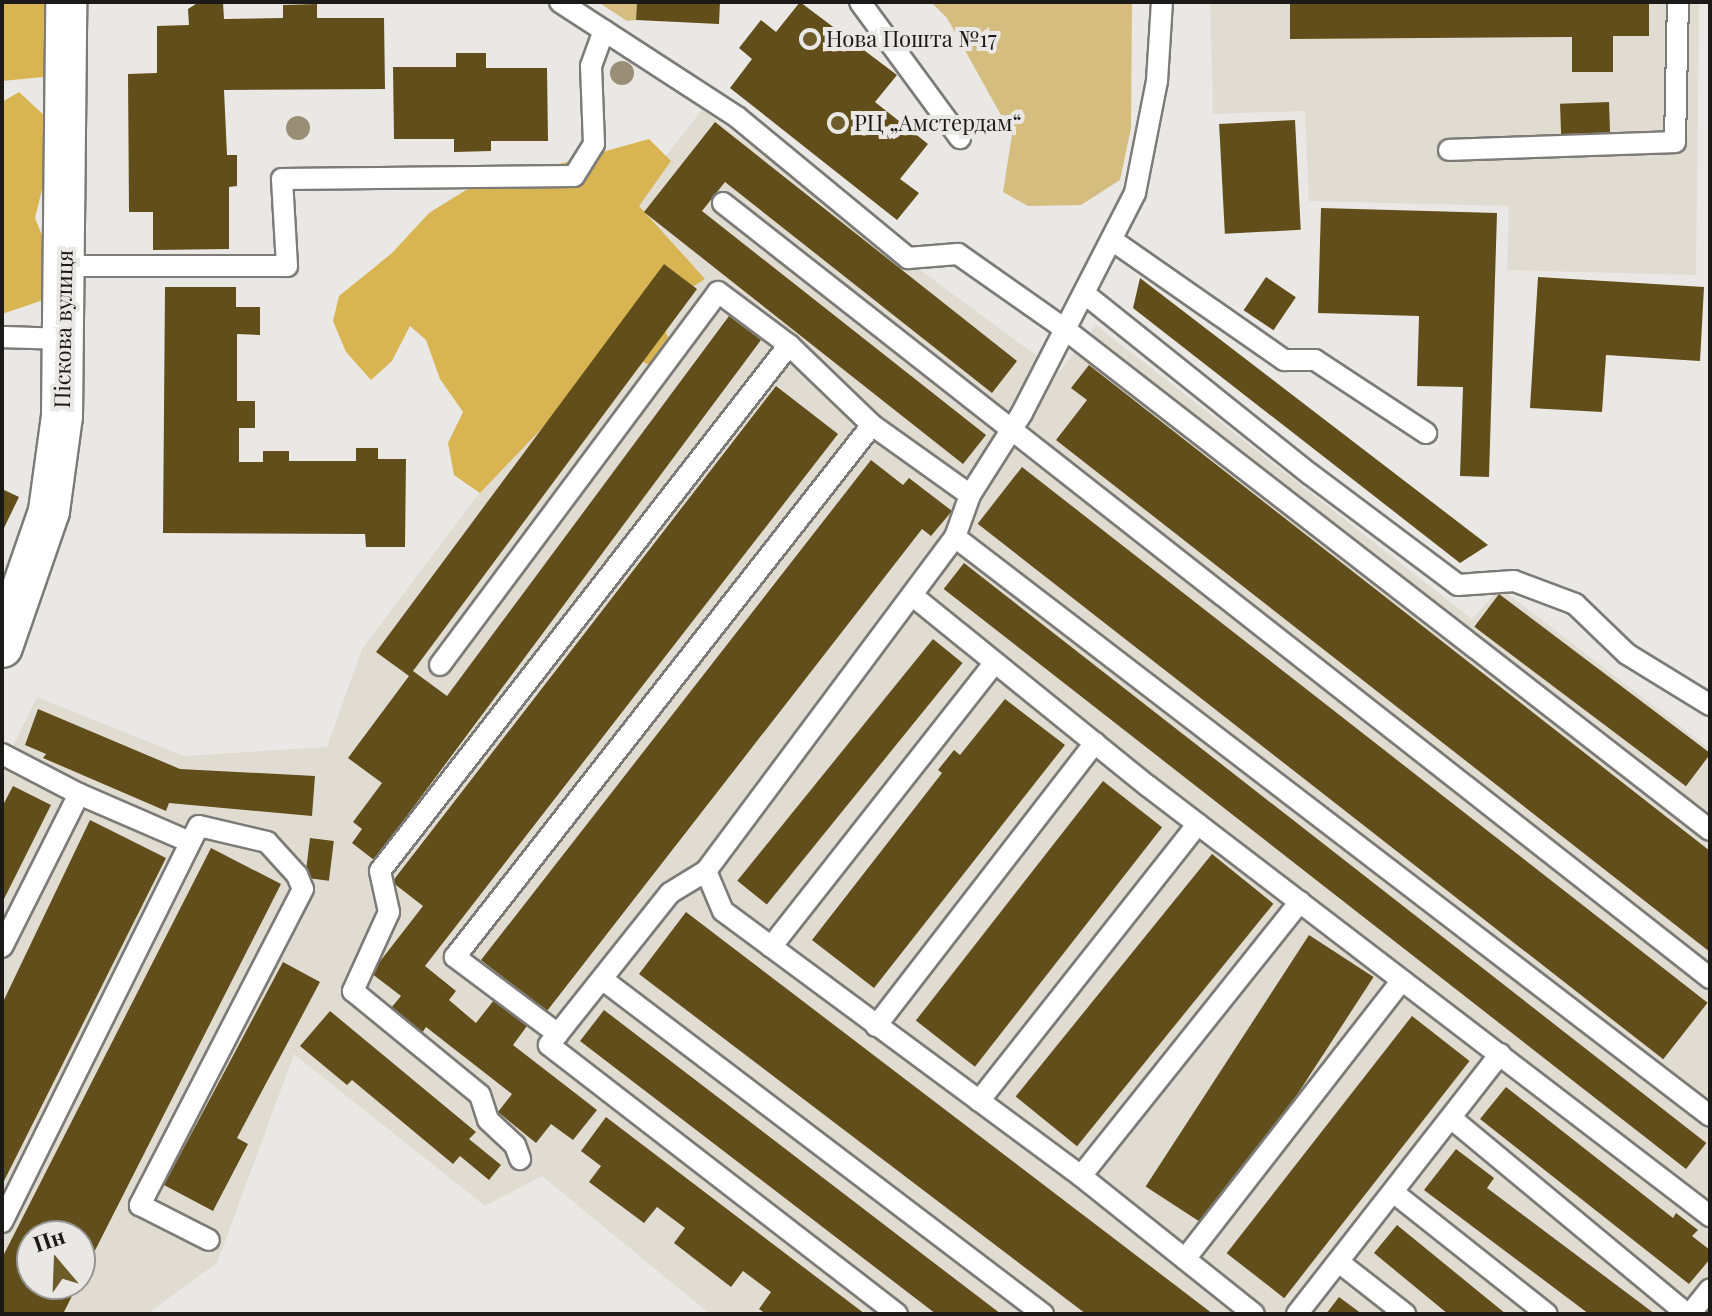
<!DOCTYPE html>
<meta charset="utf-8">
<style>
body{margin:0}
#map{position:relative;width:1712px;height:1316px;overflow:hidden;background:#eae8e4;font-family:"Playfair Display",serif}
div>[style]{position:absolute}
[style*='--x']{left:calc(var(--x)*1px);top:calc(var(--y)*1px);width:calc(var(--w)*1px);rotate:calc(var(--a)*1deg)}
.built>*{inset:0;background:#e0dcd1}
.green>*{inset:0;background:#d5bc7f}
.forest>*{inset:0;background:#d9b453}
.building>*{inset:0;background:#614e1a;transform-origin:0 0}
.roads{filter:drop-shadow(2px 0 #7c7b77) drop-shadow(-2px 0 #7c7b77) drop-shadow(0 2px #7c7b77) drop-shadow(0 -2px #7c7b77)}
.lane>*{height:20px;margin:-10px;padding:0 10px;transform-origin:10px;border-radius:10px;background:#fff}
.street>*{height:40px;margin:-20px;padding:0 20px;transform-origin:20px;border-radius:20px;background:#fff}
.trees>*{width:24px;height:24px;margin:-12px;border-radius:50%;background:#998f77}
.dots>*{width:22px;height:22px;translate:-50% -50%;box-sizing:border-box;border:4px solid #eae8e4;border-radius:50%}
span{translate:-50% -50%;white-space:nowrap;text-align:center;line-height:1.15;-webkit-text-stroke:8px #eae8e4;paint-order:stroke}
.poi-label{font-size:22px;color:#1b1a19}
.left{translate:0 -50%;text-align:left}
.street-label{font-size:22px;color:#1b1a19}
.frame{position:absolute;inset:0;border:4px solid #1b1a19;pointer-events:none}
.north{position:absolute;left:16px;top:1220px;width:80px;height:80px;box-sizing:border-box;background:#eae8e4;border:2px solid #979693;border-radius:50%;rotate:341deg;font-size:22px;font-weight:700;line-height:32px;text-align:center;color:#1b1a19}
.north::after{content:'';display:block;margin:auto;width:28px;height:36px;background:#6f5c2b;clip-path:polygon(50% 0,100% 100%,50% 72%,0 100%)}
</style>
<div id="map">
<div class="built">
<div style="clip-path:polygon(1210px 2px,1699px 2px,1696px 275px,1507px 270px,1509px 206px,1309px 201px,1305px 111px,1213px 114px)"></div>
<div style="clip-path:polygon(evenodd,702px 110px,1059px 372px,1096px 325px,1472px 619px,1500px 588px,1710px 749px,1710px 1314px,710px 1314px,542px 1176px,485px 1206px,294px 1054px,217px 1263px,147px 1314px,2px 1314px,2px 769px,37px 697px,184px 756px,327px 747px,362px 649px,665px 246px,623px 210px,702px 110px,32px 1236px,80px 1236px,80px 1284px,32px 1284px,32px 1236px)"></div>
</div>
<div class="green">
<div style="clip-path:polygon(598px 2px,637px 2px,636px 20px,627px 21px)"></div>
<div style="clip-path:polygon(931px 2px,1132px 2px,1131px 128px,1120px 180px,1081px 205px,1028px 206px,1003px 192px,1012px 135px,947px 18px)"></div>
</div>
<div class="forest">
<div style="clip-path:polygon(2px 2px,52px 2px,61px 18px,43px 77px,2px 81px)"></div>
<div style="clip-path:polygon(19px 92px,47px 118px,51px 153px,35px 218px,52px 260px,49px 298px,2px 314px,2px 102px)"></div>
<div style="clip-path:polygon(649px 139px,671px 161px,639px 206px,705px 279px,656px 310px,670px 342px,653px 367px,627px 354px,586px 382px,480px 493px,454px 475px,448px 443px,463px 412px,440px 379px,426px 340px,410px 326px,392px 361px,371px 380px,346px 352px,333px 321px,339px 296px,392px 253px,429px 213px,466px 190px)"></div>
</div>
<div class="building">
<div style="clip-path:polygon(199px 2px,223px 2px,224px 19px,283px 18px,283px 5px,317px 4px,317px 18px,384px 18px,385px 89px,224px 90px,227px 155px,237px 155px,237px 186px,229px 187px,229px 249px,153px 250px,153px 212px,129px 212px,128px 74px,157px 73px,157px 26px,189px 25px,188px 9px)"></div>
<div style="clip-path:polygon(637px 2px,720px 2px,719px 24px,636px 20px)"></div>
<div style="clip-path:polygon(800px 2px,897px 75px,875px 102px,928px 144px,900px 179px,919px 193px,897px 220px,730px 88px,752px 59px,739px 48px,761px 20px,776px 32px)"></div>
<div style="clip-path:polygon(1290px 2px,1649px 2px,1649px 36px,1613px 36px,1613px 72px,1572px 72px,1572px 37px,1290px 39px)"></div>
<div style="clip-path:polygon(456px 53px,486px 53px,486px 68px,547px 68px,548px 141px,491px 141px,491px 151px,454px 152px,454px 139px,394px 139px,393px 67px,456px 67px)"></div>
<div style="left:1609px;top:102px;width:35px;height:49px;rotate:88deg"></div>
<div style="left:1295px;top:120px;width:110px;height:76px;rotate:87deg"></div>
<div style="clip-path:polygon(715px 122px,1017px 361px,992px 393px,725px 182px,702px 211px,986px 435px,963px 464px,644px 212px)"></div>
<div style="clip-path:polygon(1321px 208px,1497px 213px,1489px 477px,1460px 476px,1463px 387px,1417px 386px,1419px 316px,1318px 313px)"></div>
<div style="clip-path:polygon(664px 264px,697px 289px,413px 671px,447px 696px,729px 316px,761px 340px,374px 860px,352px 843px,362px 829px,353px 822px,382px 783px,348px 758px,409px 676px,376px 652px)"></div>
<div style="left:1266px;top:277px;width:36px;height:40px;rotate:34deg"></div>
<div style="clip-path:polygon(1538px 277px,1704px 287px,1700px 361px,1606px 355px,1602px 412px,1530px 408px)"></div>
<div style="clip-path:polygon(1140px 278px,1488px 545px,1460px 563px,1133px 308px)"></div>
<div style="clip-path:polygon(165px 287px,236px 287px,236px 307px,260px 307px,260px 335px,237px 334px,237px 401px,255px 401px,255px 428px,239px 428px,239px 462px,263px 462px,263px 451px,289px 451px,289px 461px,356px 461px,356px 448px,378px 448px,378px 459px,406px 459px,405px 547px,366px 547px,365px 534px,163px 533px)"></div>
<div style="clip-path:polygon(1089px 365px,1710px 851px,1710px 952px,1056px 440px,1087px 400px,1071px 388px)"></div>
<div style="clip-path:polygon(776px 386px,838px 434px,425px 966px,456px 991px,449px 1000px,476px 1023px,494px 1000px,527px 1026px,513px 1045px,597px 1110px,573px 1140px,551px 1124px,536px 1143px,498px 1112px,512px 1094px,426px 1027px,422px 1033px,391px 1008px,401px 996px,371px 973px,423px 906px,392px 882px)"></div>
<div style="clip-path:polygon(871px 460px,903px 485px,909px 478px,952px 511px,931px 536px,922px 529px,547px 1011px,481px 960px)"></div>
<div style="left:1022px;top:467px;width:870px;height:72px;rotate:38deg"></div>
<div style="clip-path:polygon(2px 489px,19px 497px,2px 532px)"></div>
<div style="left:964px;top:563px;width:942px;height:33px;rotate:38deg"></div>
<div style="left:1499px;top:594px;width:265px;height:41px;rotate:37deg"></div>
<div style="left:933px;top:639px;width:38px;height:311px;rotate:39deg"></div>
<div style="clip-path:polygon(1005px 699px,1065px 745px,874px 988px,812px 940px,942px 773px,938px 770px,954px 750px,960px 755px)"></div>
<div style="clip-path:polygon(38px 709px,180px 769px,315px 776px,312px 816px,169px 803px,166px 811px,43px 758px,46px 754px,25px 745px)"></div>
<div style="left:1103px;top:781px;width:75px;height:304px;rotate:38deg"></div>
<div style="clip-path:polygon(13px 786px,51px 805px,2px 903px,2px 807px)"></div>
<div style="clip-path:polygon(90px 820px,166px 858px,2px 1185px,2px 1004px)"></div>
<div style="left:310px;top:838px;width:24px;height:40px;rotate:7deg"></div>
<div style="clip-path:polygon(211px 848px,281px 884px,80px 1280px,80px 1236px,32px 1236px,32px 1284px,78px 1284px,63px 1314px,2px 1314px,2px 1258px)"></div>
<div style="left:1212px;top:854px;width:79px;height:312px;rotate:39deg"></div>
<div style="clip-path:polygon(686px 912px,1213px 1314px,1086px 1314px,639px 974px)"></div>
<div style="left:1309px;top:935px;width:77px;height:300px;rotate:33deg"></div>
<div style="clip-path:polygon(283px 962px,320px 982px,237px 1138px,248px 1144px,213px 1211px,164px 1185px)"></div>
<div style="clip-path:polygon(604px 1010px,925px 1256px,1001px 1314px,936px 1314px,580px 1041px)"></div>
<div style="clip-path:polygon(330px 1011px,476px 1132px,469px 1139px,501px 1165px,489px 1180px,460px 1156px,453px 1164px,352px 1080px,347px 1085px,300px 1046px)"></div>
<div style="left:1412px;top:1016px;width:73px;height:301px;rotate:38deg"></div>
<div style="clip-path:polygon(1506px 1087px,1673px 1218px,1676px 1213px,1698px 1230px,1692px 1236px,1710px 1250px,1710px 1259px,1689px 1284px,1480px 1119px)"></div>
<div style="clip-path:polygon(606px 1117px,865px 1314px,766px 1314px,759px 1309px,771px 1292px,743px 1271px,731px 1287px,674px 1243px,685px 1228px,657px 1207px,644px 1223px,589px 1182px,601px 1166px,581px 1151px)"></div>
<div style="clip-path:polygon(1456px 1149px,1494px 1178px,1487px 1188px,1655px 1314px,1589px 1314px,1424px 1190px)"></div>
<div style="clip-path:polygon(1397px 1225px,1506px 1314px,1448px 1314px,1374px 1253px)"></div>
<div style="clip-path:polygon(1339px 1297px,1362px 1314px,1326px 1314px)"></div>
</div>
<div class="roads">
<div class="lane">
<div style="--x:560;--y:2;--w:211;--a:33"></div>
<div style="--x:737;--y:117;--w:222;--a:39.5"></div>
<div style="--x:908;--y:258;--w:50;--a:-4.6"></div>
<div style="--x:958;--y:254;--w:132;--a:35.1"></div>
<div style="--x:1066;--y:330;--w:815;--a:37.83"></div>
<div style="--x:860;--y:2;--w:169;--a:53.7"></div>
<div style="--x:1449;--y:150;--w:226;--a:-2"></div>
<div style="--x:1675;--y:142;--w:140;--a:-88.8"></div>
<div style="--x:723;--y:203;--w:1255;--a:38.14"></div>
<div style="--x:1112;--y:240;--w:210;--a:34.9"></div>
<div style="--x:1284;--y:360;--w:31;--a:0"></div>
<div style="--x:1315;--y:360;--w:133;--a:33.3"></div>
<div style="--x:65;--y:266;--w:222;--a:0"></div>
<div style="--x:287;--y:266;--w:87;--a:-93.3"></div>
<div style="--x:282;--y:179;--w:292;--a:-0.6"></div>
<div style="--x:574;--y:176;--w:38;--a:-58"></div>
<div style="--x:594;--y:144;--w:78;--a:-92.2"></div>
<div style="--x:591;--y:66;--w:38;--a:-70"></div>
<div style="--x:1085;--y:294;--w:288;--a:38.7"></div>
<div style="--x:1310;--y:474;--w:185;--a:36.9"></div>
<div style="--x:1458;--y:585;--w:56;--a:-4.1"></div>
<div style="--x:1514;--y:581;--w:65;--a:20.7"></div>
<div style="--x:1575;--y:604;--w:72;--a:43.9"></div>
<div style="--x:1627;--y:654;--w:97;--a:31.6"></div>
<div style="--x:2;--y:337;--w:62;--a:1.8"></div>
<div style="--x:789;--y:345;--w:115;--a:43.9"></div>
<div style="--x:955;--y:537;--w:951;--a:37.48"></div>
<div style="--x:913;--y:596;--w:302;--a:39"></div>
<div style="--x:1148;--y:786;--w:708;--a:37.42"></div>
<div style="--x:440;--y:665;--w:465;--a:-53.3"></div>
<div style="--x:718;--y:292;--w:89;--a:36.7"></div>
<div style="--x:789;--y:345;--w:666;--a:127.87"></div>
<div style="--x:380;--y:871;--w:42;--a:77.6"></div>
<div style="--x:389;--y:912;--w:87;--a:114.5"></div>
<div style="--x:353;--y:991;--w:164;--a:39.3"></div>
<div style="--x:480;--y:1095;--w:26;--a:72"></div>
<div style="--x:488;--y:1120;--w:37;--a:43"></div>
<div style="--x:515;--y:1145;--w:15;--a:70"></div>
<div style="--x:2;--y:754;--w:87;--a:27.5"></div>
<div style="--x:79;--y:794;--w:171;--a:116.7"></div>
<div style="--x:79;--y:794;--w:121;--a:23.4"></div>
<div style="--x:706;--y:871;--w:43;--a:67"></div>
<div style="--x:723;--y:911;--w:445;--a:36.5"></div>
<div style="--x:1081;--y:1176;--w:221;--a:38.6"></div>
<div style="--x:771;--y:947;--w:362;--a:-51.8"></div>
<div style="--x:602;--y:979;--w:554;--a:37.22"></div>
<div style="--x:876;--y:1026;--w:358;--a:-52.3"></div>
<div style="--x:558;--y:1034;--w:129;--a:-143.2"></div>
<div style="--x:455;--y:957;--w:676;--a:-51.91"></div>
<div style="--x:872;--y:425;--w:120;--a:35.5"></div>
<div style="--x:979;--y:1101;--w:353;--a:-51.7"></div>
<div style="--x:1451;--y:1118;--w:307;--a:39.7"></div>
<div style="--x:1081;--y:1176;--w:351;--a:-51.4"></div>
<div style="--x:1393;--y:1192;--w:196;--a:38.4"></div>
<div style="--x:2;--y:1222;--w:442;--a:-63.6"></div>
<div style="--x:199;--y:826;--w:70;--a:13.2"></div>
<div style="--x:267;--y:842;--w:45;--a:47.7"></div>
<div style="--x:297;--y:875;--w:15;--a:67"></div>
<div style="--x:303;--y:889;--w:356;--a:117.3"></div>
<div style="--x:140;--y:1205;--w:77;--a:26.9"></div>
<div style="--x:1185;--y:1259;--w:353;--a:-52.1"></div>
<div style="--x:1340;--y:1263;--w:83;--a:38.1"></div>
<div style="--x:897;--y:1314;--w:440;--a:-142.3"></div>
<div style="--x:549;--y:1045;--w:194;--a:-51.5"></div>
<div style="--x:670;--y:893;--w:42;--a:-31.4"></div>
<div style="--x:706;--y:871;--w:417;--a:-53.3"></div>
<div style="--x:955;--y:537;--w:45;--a:-70.3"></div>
<div style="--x:970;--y:495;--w:97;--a:-57.6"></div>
<div style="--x:1022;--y:413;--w:247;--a:-62.8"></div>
<div style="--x:1135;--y:193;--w:114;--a:-78.9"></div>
<div style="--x:1157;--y:81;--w:79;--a:-86.4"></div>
<div style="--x:1297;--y:1314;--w:330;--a:-52"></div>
<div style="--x:1690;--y:1314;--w:32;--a:-51"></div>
</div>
<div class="street">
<div style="--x:2;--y:647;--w:144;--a:-70.9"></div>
<div style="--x:49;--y:511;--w:96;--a:-82.2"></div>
<div style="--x:62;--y:416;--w:414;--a:-89.4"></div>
</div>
</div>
<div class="trees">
<div style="left:622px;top:73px"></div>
<div style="left:298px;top:128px"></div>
</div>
<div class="dots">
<div style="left:810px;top:39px;background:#6f5c2b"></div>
<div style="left:838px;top:123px;background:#6f5c2b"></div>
</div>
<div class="poi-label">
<span class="left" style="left:826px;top:39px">Нова Пошта №17</span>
<span class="left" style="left:854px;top:123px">РЦ „Амстердам“</span>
</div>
<div class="street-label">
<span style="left:63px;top:329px;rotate:-89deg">Піскова вулиця</span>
</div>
<div class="frame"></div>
<div class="north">Пн</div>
</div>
